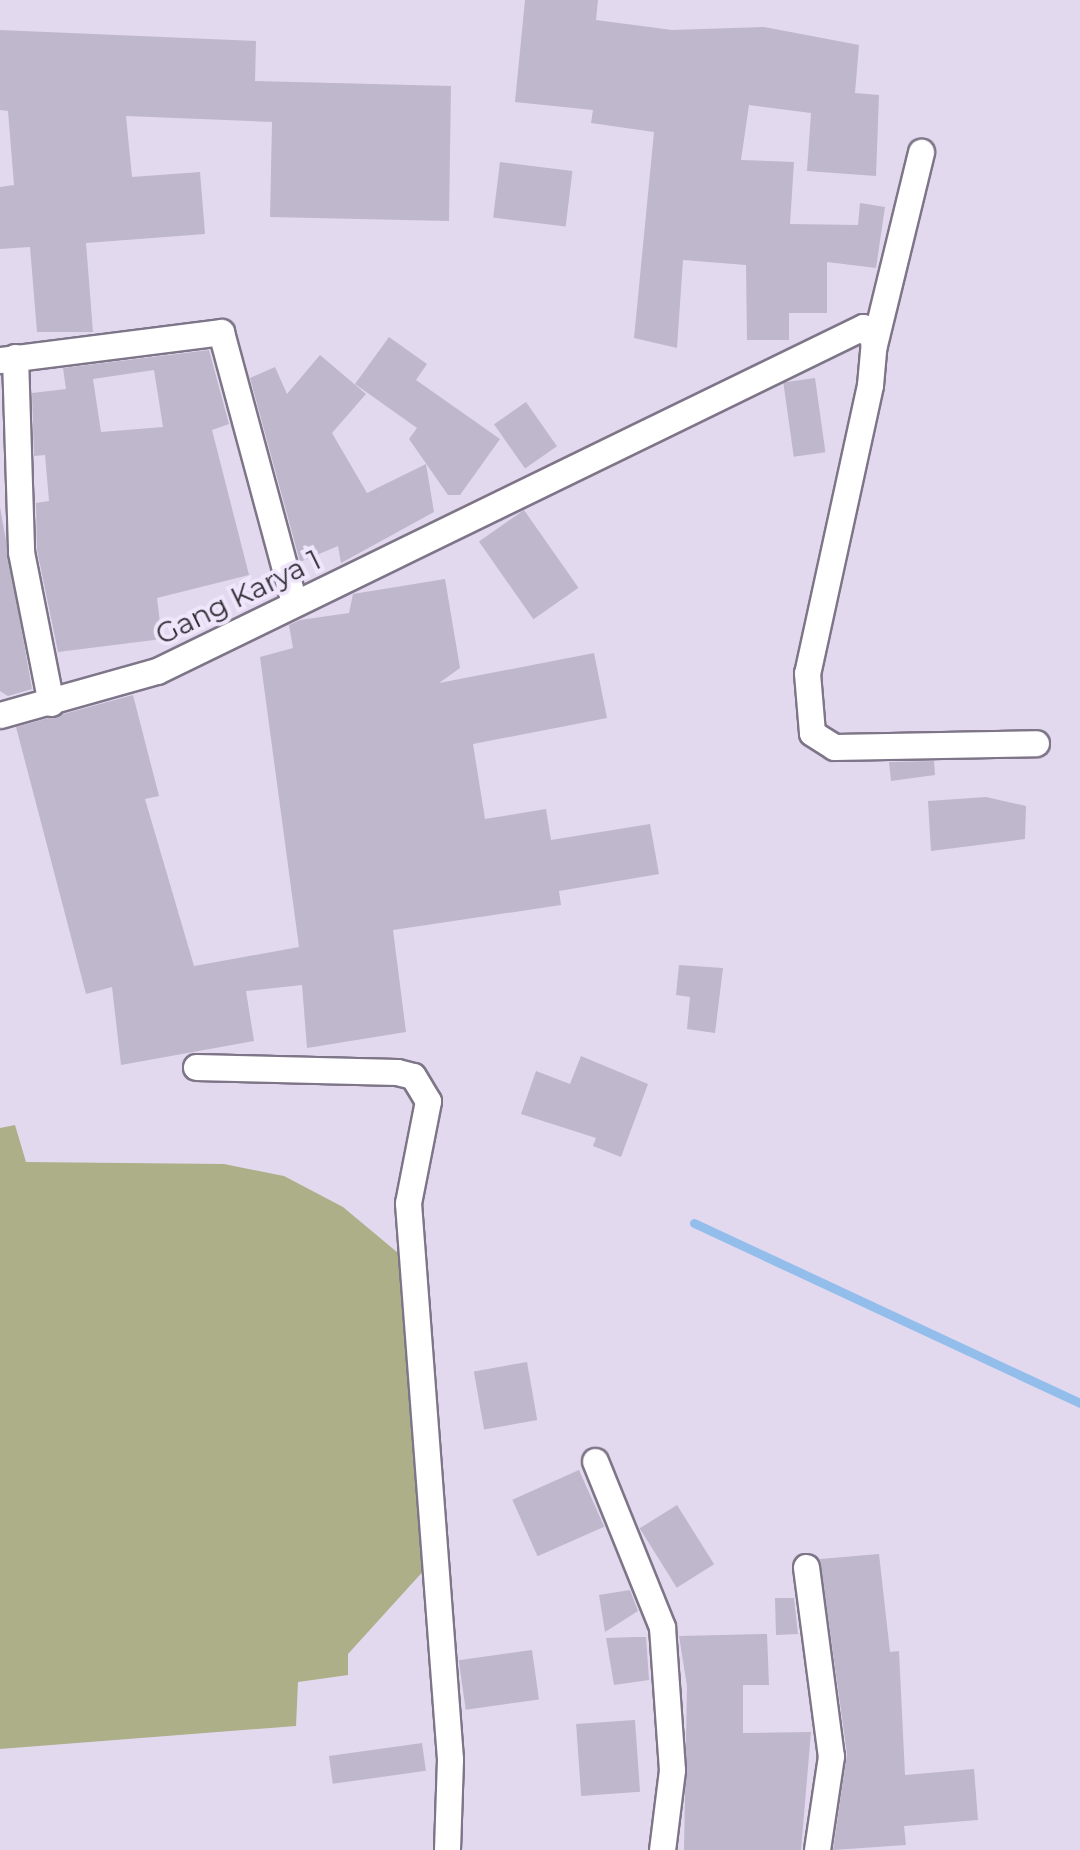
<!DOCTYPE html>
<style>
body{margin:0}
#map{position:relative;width:1080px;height:1850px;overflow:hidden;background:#e3d9ef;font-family:Montserrat,sans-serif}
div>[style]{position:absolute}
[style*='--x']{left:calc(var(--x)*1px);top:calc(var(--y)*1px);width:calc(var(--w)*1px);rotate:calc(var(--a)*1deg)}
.green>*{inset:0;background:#adaf89}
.stream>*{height:9px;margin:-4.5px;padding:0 4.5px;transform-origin:4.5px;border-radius:4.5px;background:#93beec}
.building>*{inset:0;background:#bfb7cc;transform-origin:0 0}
.roads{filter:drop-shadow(2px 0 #7e7588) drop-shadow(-2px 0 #7e7588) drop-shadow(0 2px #7e7588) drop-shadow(0 -2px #7e7588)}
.minor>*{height:25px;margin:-12.5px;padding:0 12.5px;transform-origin:12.5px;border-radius:12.5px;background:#fff}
span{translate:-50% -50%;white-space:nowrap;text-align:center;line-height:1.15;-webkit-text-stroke:8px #f0e6fc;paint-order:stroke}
.street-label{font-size:28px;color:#332f37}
</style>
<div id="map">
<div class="green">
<div style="clip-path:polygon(15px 1125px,26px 1162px,224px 1164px,284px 1176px,343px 1207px,404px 1258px,427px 1567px,348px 1654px,348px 1675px,298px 1682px,296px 1726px,0 1749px,0 1128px)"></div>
</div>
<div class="stream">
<div style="--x:694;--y:1223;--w:426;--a:25"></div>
</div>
<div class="building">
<div style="clip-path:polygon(525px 0,598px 0,596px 20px,672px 30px,764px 27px,859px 45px,855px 93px,879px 95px,876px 176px,807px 171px,811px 113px,749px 105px,741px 160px,794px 162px,790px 224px,858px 225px,860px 203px,885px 207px,876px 268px,827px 262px,827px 313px,789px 313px,789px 340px,747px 340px,746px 265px,683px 260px,677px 348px,634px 338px,654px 132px,591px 123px,593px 110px,515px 102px)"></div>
<div style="clip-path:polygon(0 30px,256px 41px,255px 81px,451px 86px,449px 221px,270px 217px,272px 122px,126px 116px,132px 177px,200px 172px,205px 234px,86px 243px,93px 332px,37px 332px,30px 247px,0 249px,0 187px,14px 185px,8px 111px,0 110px)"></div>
<div style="left:500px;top:162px;width:73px;height:56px;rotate:7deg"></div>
<div style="clip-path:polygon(389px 337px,427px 364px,416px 380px,500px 439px,460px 495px,448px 495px,409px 439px,417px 428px,355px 384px)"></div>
<div style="clip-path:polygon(evenodd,209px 350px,229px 424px,212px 430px,249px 575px,157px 598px,162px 639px,58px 652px,37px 550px,36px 503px,49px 501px,45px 455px,34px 456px,32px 393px,66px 389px,63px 368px,209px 350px,154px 370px,163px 427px,101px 432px,93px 379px,154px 370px)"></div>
<div style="clip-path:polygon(320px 355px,366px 394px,332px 433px,367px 493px,426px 464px,434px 512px,341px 563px,338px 546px,300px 562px,250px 378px,275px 367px,287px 394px)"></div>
<div style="left:815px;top:378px;width:75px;height:32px;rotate:82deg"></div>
<div style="left:526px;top:402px;width:54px;height:39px;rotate:55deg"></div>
<div style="clip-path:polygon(0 507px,32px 689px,8px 696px,0 691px)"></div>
<div style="left:524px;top:510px;width:95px;height:55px;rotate:55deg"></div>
<div style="clip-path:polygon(445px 579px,460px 668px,439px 683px,594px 653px,607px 718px,473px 744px,485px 819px,546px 809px,551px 840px,650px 824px,659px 874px,559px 891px,561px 905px,393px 930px,406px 1032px,307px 1048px,302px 985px,246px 991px,254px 1041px,121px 1065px,112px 987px,86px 994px,16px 727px,133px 695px,159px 796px,145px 799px,194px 966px,299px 947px,260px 657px,293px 648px,289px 625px,300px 620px,349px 613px,353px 594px)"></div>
<div style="clip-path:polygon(934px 761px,935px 775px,891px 781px,889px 762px)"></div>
<div style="clip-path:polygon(986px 797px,1026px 806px,1025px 839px,931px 851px,928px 801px)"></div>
<div style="clip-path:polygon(679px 965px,723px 968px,715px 1033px,687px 1029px,690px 997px,676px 995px)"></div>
<div style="clip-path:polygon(581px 1056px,648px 1084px,621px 1157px,593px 1146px,596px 1138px,521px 1114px,536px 1071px,570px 1084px)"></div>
<div style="left:527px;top:1362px;width:59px;height:54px;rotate:80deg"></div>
<div style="left:579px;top:1470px;width:62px;height:73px;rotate:66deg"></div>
<div style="left:677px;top:1505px;width:70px;height:44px;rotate:58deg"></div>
<div style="clip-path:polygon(879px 1554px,890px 1652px,899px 1651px,905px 1775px,974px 1769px,978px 1820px,904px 1826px,906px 1845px,833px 1850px,847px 1754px,820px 1559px)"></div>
<div style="clip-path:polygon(630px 1590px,638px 1611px,605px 1632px,599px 1595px)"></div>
<div style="clip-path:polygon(775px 1598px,794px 1598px,798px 1634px,776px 1635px)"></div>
<div style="clip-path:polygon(767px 1634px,769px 1685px,743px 1685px,743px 1733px,811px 1732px,801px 1850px,684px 1850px,687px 1686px,679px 1636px)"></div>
<div style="clip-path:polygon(634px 1637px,646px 1637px,649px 1680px,614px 1685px,606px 1638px)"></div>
<div style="left:532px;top:1650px;width:50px;height:74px;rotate:82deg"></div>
<div style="left:635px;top:1720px;width:72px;height:59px;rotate:86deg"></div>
<div style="left:422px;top:1743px;width:28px;height:94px;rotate:82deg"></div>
</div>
<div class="roads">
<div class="minor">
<div style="--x:874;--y:345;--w:199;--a:-76.3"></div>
<div style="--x:15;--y:357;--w:195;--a:88.2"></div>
<div style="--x:21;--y:552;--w:154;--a:78.8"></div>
<div style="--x:0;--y:360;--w:223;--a:-7.2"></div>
<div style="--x:221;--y:332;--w:280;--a:74.9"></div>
<div style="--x:0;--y:715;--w:163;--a:-15.7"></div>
<div style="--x:157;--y:671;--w:785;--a:-25.98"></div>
<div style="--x:863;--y:327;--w:17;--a:50"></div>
<div style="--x:874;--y:340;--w:45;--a:95.1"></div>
<div style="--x:870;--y:385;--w:295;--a:102.3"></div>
<div style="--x:807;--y:673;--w:60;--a:85.2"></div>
<div style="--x:812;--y:733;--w:26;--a:32"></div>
<div style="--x:834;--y:747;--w:202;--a:-1.1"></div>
<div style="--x:196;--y:1067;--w:201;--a:1.4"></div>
<div style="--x:397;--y:1072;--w:16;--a:14"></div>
<div style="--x:413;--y:1076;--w:29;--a:59"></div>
<div style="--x:428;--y:1101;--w:104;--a:101.1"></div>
<div style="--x:408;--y:1203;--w:558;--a:85.68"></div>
<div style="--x:450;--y:1759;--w:91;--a:91.9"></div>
<div style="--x:595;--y:1461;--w:179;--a:68"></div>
<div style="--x:662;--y:1627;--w:143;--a:86"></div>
<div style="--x:672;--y:1770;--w:81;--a:97.1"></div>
<div style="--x:806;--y:1567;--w:191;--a:82.5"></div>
<div style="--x:831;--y:1756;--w:95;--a:98.5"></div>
</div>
</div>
<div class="street-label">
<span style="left:238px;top:597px;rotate:-26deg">Gang Karya 1</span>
</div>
</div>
